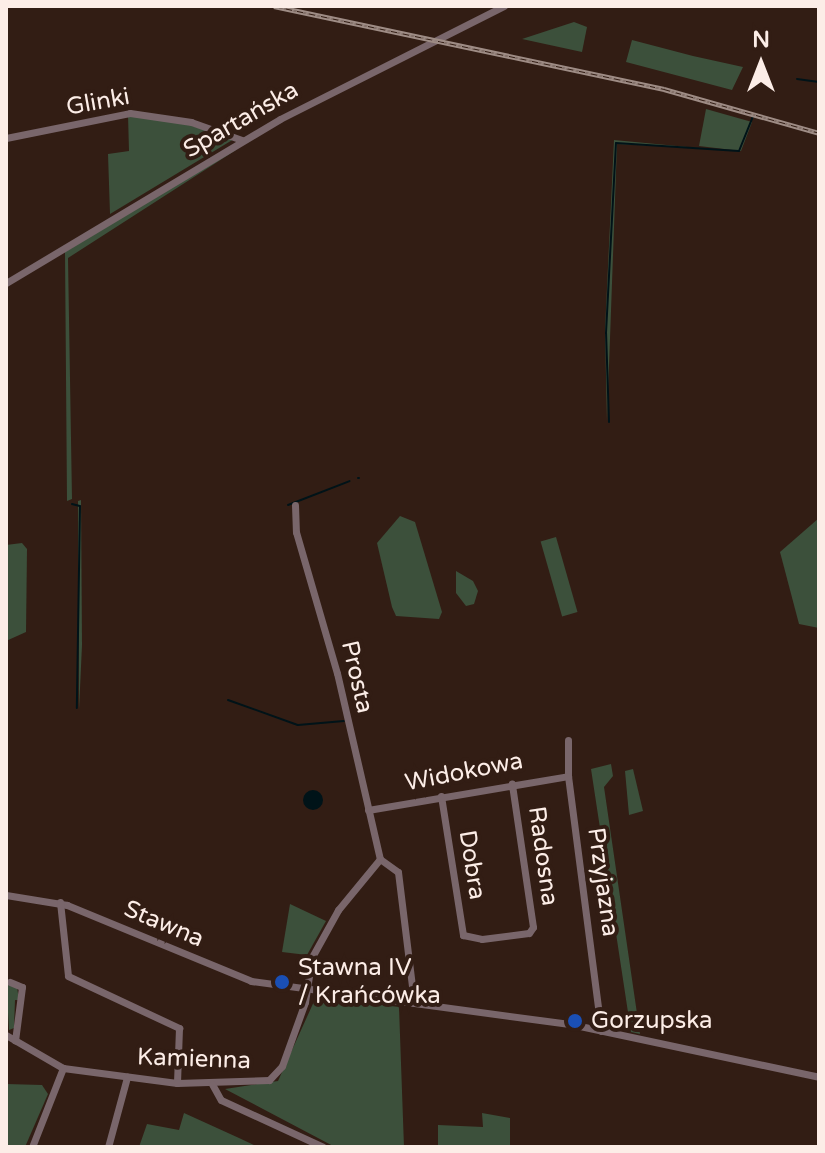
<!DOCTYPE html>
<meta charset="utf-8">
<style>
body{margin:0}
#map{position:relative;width:825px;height:1153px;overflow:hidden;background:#321d14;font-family:"Varela Round",sans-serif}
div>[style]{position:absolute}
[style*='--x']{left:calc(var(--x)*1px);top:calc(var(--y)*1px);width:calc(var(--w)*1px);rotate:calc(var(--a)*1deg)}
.green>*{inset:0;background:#3c503b;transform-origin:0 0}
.water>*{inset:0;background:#001318}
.round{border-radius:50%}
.stream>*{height:2px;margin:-1px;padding:0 1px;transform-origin:1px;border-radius:1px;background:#001318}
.minor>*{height:7px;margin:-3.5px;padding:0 3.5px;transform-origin:3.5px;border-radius:3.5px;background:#79666b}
.rail>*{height:5px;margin-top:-2.5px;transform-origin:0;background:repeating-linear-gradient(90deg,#321d14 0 6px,#9e8c85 0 12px);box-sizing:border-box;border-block:2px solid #9e8c85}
.dots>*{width:22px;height:22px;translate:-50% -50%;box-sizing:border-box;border:4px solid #321d14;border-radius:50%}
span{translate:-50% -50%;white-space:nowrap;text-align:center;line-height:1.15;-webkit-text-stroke:8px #321d14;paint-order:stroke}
.street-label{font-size:24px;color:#fcede7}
.poi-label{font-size:24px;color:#fcede7}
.left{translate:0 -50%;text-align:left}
.frame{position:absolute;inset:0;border:8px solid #fcede7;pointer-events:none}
.north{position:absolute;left:721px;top:24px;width:80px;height:80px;-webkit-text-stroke:6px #321d14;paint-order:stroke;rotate:0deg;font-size:22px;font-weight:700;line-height:32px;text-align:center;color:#fcede7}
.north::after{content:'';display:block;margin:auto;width:28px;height:36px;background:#fcede7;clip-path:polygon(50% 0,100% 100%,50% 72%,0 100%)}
</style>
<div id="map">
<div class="green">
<div style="clip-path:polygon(574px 22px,587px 27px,582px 52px,522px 39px)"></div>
<div style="clip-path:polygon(632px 40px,693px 56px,743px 67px,732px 90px,626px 62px)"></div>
<div style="clip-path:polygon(706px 109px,752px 122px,741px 151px,699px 146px)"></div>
<div style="clip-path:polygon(128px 115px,176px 121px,234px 139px,110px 214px,108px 154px,129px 151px)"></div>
<div style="clip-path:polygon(614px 140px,698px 148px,617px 144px,607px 422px,605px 330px)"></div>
<div style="clip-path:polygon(232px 150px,236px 150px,68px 258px,72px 499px,67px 501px,65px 252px)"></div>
<div style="clip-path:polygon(81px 500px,82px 645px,79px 710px,78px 501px)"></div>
<div style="clip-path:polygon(400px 516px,415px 522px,442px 612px,439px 619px,396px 616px,392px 607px,377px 543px)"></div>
<div style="clip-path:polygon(819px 518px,819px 628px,799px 624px,780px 552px)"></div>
<div style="left:556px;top:537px;width:78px;height:16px;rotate:74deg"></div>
<div style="clip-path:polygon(22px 543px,27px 549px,26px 632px,6px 641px,6px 545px)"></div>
<div style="clip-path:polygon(456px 571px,473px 581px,478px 591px,474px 604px,466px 606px,456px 593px)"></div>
<div style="clip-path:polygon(611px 764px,613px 776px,604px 787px,640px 1034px,631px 1032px,591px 769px)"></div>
<div style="clip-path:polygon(633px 769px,643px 811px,629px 815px,625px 771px)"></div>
<div style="clip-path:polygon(290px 904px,326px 921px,307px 955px,282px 952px)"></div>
<div style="clip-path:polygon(6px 978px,17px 987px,19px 1000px,15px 1000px,14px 1028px,9px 1030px)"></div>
<div style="clip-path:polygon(316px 997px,399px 1007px,404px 1147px,335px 1147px,225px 1089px,278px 1081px)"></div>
<div style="clip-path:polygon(6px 1084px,42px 1085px,48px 1094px,25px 1147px,6px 1147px)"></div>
<div style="clip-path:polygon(184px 1113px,239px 1138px,258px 1147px,139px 1147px,147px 1124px,179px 1130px)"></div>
<div style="clip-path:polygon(482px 1113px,510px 1118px,510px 1147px,438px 1147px,438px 1125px,483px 1127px)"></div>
</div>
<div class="water">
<div class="round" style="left:303px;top:790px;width:20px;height:20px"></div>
</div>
<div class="stream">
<div style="--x:797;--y:79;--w:22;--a:8"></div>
<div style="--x:609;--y:422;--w:89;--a:-91.9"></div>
<div style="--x:606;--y:333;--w:190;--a:-87"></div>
<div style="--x:616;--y:143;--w:123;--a:3.7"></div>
<div style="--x:739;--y:151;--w:37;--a:-68"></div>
<div style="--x:358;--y:478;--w:1;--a:0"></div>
<div style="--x:72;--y:504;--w:8;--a:14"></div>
<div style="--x:80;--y:506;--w:202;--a:90.9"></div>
<div style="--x:288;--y:505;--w:66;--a:-21.2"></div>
<div style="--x:228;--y:700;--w:74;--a:19.7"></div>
<div style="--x:298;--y:725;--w:46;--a:-5"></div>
</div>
<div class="minor">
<div style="--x:6;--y:138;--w:126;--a:-11.4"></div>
<div style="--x:130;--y:113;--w:62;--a:8.4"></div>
<div style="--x:191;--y:122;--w:54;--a:19.4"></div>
<div style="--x:6;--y:283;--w:319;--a:-30.9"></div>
<div style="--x:280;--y:119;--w:251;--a:-26.8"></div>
<div style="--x:295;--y:505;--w:27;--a:88"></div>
<div style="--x:296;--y:532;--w:147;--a:73.8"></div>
<div style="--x:337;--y:673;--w:191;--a:77"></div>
<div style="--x:568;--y:740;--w:36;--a:90"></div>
<div style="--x:568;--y:776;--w:257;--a:82.6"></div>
<div style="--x:441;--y:796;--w:141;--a:81"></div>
<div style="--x:463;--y:935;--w:19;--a:12"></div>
<div style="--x:482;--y:939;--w:47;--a:-7.3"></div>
<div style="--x:529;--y:933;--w:7;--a:-56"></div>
<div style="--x:533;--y:927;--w:145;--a:-98.4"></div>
<div style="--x:368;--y:810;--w:203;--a:-9.6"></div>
<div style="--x:380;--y:859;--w:22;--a:36"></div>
<div style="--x:398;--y:872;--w:132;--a:83"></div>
<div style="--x:6;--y:895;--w:62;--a:9.3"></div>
<div style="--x:67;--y:905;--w:199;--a:22.4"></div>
<div style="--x:251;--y:981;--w:327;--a:7.7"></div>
<div style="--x:575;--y:1025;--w:249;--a:12"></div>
<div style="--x:60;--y:902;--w:74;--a:83.8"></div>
<div style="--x:68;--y:976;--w:123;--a:25.1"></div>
<div style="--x:179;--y:1028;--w:55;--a:92.1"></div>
<div style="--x:10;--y:982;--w:13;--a:23"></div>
<div style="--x:22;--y:987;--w:54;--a:97.4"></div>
<div style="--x:6;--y:1035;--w:66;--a:30.1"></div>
<div style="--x:63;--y:1068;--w:115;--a:7.5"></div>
<div style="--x:177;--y:1083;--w:92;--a:-1.9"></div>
<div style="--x:269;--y:1080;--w:19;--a:-47"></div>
<div style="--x:282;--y:1066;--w:68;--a:-70.2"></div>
<div style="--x:305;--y:1002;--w:46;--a:-81.2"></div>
<div style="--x:312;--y:957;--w:54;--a:-61"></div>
<div style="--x:338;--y:910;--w:66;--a:-50.5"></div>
<div style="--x:212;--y:1084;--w:18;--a:61"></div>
<div style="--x:221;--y:1100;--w:112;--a:24.7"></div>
<div style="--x:32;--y:1147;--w:85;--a:-68.6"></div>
<div style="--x:108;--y:1147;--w:73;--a:-74.8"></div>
</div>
<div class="rail">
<div style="--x:274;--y:6;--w:399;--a:12"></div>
<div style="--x:664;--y:89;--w:161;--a:15.8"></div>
</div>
<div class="dots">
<div style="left:282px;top:982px;background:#1a4fb4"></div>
<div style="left:575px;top:1021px;background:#1a4fb4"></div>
</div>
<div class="street-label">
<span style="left:98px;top:102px;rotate:-10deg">Glinki</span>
<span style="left:241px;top:120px;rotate:-30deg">Spartańska</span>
<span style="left:357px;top:677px;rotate:77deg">Prosta</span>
<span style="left:464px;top:772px;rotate:-11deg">Widokowa</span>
<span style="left:543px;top:856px;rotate:82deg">Radosna</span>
<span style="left:472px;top:865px;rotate:81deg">Dobra</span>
<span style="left:603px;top:882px;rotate:82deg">Przyjazna</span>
<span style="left:164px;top:924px;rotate:23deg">Stawna</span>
<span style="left:194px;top:1059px;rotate:2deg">Kamienna</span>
</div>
<div class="poi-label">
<span class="left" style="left:298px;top:982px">Stawna IV<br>/ Krańcówka</span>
<span class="left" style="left:591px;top:1021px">Gorzupska</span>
</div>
<div class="frame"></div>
<div class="north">N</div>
</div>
